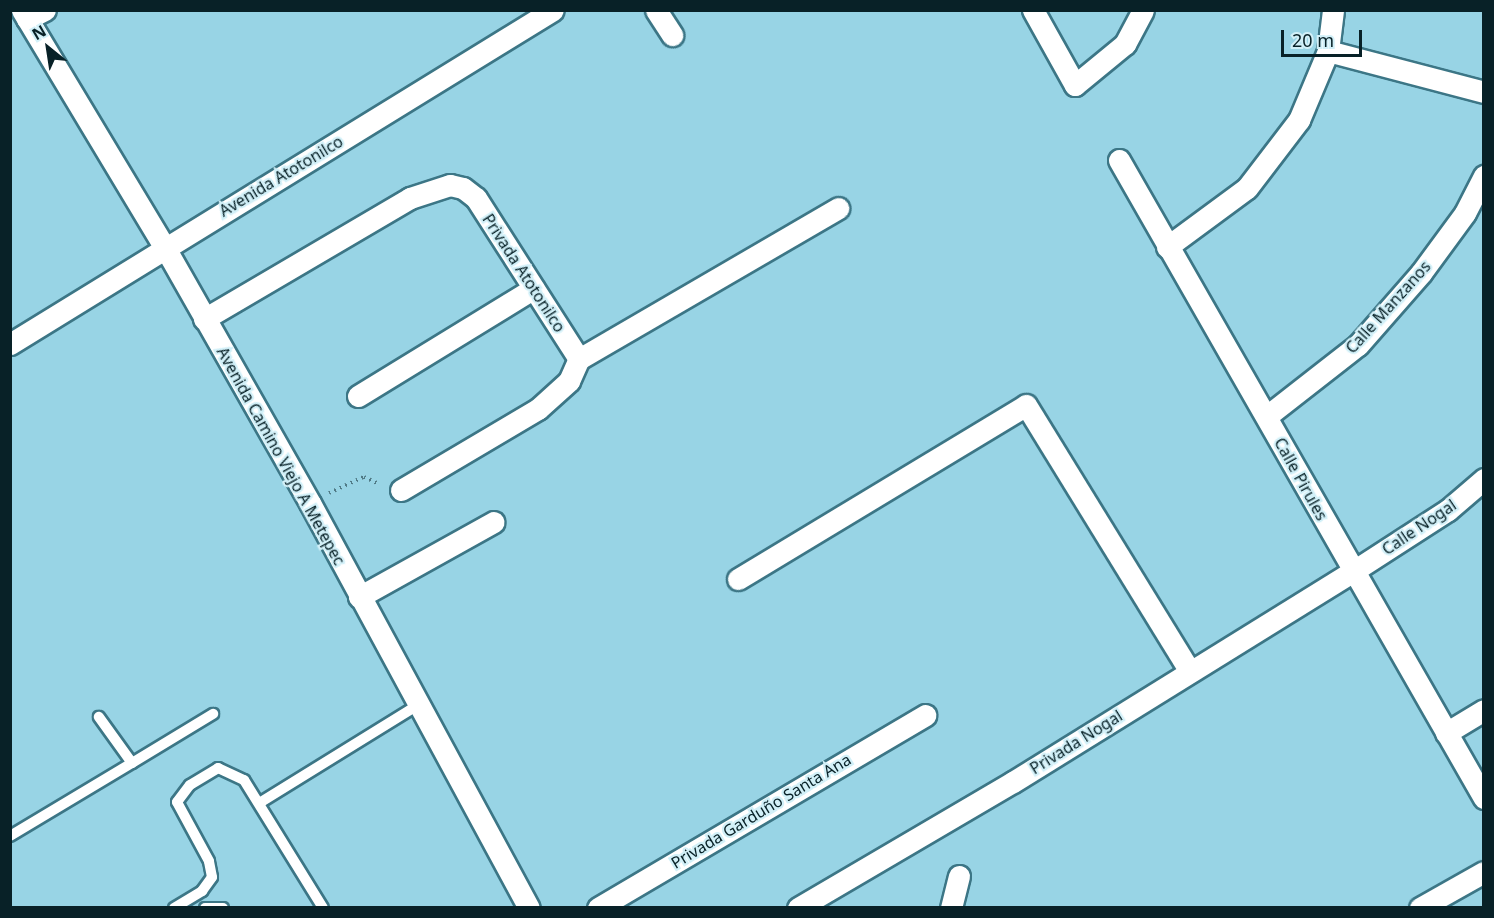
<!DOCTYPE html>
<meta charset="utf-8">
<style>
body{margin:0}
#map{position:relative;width:1494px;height:918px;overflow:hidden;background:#98d4e5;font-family:"Noto Sans",sans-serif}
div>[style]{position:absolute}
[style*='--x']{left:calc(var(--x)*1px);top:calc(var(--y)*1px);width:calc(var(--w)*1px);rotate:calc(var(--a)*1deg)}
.path>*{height:4px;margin-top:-2px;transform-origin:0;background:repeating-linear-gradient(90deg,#507a86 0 1.5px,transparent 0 6px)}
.roads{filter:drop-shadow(2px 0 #3c7686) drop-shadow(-2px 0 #3c7686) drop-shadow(0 2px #3c7686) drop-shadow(0 -2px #3c7686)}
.service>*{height:10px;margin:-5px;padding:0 5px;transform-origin:5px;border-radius:5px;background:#fff}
.minor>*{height:21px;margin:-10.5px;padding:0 10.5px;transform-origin:10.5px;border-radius:10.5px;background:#fff}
span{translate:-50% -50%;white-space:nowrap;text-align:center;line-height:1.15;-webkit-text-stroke:4.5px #d2f0f8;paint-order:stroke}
.street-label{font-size:16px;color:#082127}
.frame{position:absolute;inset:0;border:12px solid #082127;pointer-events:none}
.north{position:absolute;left:18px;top:18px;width:60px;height:60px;-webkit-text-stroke:4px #d2f0f8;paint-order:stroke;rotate:330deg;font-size:16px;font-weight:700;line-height:24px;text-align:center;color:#082127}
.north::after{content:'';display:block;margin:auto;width:21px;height:27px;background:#082127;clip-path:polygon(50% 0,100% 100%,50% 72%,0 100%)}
.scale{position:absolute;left:1281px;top:30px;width:81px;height:27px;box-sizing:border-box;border:3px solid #082127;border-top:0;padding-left:8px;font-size:18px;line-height:21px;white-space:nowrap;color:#082127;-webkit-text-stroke:4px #d2f0f8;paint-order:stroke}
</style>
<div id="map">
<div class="path">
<div style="--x:329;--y:493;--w:38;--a:-25"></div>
<div style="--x:364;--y:477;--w:17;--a:25"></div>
</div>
<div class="roads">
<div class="service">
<div style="--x:132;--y:763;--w:95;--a:-31.2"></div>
<div style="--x:261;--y:802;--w:185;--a:-31.7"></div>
<div style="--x:10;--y:836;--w:142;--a:-30.9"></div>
<div style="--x:132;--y:763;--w:57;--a:-125.7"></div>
<div style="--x:174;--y:908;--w:33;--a:-31"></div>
<div style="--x:202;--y:891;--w:17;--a:-54"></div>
<div style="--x:212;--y:877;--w:16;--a:-101"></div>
<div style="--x:209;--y:861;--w:67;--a:-118.5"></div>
<div style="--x:177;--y:802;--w:21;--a:-53"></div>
<div style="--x:190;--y:785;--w:33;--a:-31"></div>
<div style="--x:218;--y:768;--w:29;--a:25"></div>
<div style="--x:244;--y:780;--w:150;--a:58.3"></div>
<div style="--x:205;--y:908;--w:18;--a:0"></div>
</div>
<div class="minor">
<div style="--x:22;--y:10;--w:275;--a:59"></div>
<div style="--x:164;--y:246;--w:296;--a:60.4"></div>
<div style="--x:310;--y:503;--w:460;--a:61.6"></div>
<div style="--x:656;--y:10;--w:30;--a:57"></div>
<div style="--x:1033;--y:10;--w:86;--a:60.8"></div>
<div style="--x:1075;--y:85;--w:65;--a:-39.4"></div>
<div style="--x:1125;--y:44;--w:38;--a:-62"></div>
<div style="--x:27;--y:19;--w:20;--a:-27"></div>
<div style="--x:1328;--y:51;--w:161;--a:14.7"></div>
<div style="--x:1119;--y:160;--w:735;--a:60.23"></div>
<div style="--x:1167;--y:247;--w:99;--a:-36.4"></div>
<div style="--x:1247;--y:188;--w:86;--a:-52.6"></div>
<div style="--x:1299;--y:120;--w:75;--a:-67.2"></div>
<div style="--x:1328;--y:51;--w:41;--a:-83"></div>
<div style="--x:204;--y:319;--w:239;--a:-30.4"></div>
<div style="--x:410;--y:198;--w:42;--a:-18"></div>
<div style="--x:450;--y:185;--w:13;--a:13"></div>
<div style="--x:463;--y:188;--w:16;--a:38"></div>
<div style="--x:476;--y:198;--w:191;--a:57.4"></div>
<div style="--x:10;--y:344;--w:637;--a:-31.6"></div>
<div style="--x:579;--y:359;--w:300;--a:-30.2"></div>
<div style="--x:358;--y:396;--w:206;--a:-31.5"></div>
<div style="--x:1267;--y:416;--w:115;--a:-38"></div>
<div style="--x:1358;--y:345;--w:96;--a:-48.8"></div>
<div style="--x:1421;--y:273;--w:74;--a:-53.7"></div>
<div style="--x:1465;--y:213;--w:42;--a:-62.8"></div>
<div style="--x:401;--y:490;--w:159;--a:-30.6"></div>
<div style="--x:538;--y:409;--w:42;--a:-42.1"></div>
<div style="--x:569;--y:381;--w:24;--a:-66"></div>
<div style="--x:738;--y:579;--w:336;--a:-31.1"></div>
<div style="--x:1026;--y:405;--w:313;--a:58.4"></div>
<div style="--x:359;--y:597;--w:154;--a:-29.1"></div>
<div style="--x:1446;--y:733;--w:44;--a:-31.2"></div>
<div style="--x:598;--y:908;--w:380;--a:-30.5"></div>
<div style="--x:798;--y:908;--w:249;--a:-30.4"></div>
<div style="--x:1013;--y:782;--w:399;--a:-31.8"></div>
<div style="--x:1352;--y:572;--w:114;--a:-32.9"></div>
<div style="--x:1448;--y:510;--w:48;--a:-40.7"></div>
<div style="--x:951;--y:908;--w:33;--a:-76"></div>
<div style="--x:1420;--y:908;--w:73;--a:-29.4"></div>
</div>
</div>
<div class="street-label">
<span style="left:281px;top:176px;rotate:-31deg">Avenida Atotonilco</span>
<span style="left:524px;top:273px;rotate:57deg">Privada Atotonilco</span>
<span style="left:1388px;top:307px;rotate:-48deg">Calle Manzanos</span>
<span style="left:281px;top:456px;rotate:61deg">Avenida Camino Viejo A Metepec</span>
<span style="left:1301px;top:479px;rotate:61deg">Calle Pirules</span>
<span style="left:1419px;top:527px;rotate:-34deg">Calle Nogal</span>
<span style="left:1076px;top:742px;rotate:-32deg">Privada Nogal</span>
<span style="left:761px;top:811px;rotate:-31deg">Privada Garduño Santa Ana</span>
</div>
<div class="frame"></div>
<div class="north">N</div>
<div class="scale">20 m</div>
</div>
